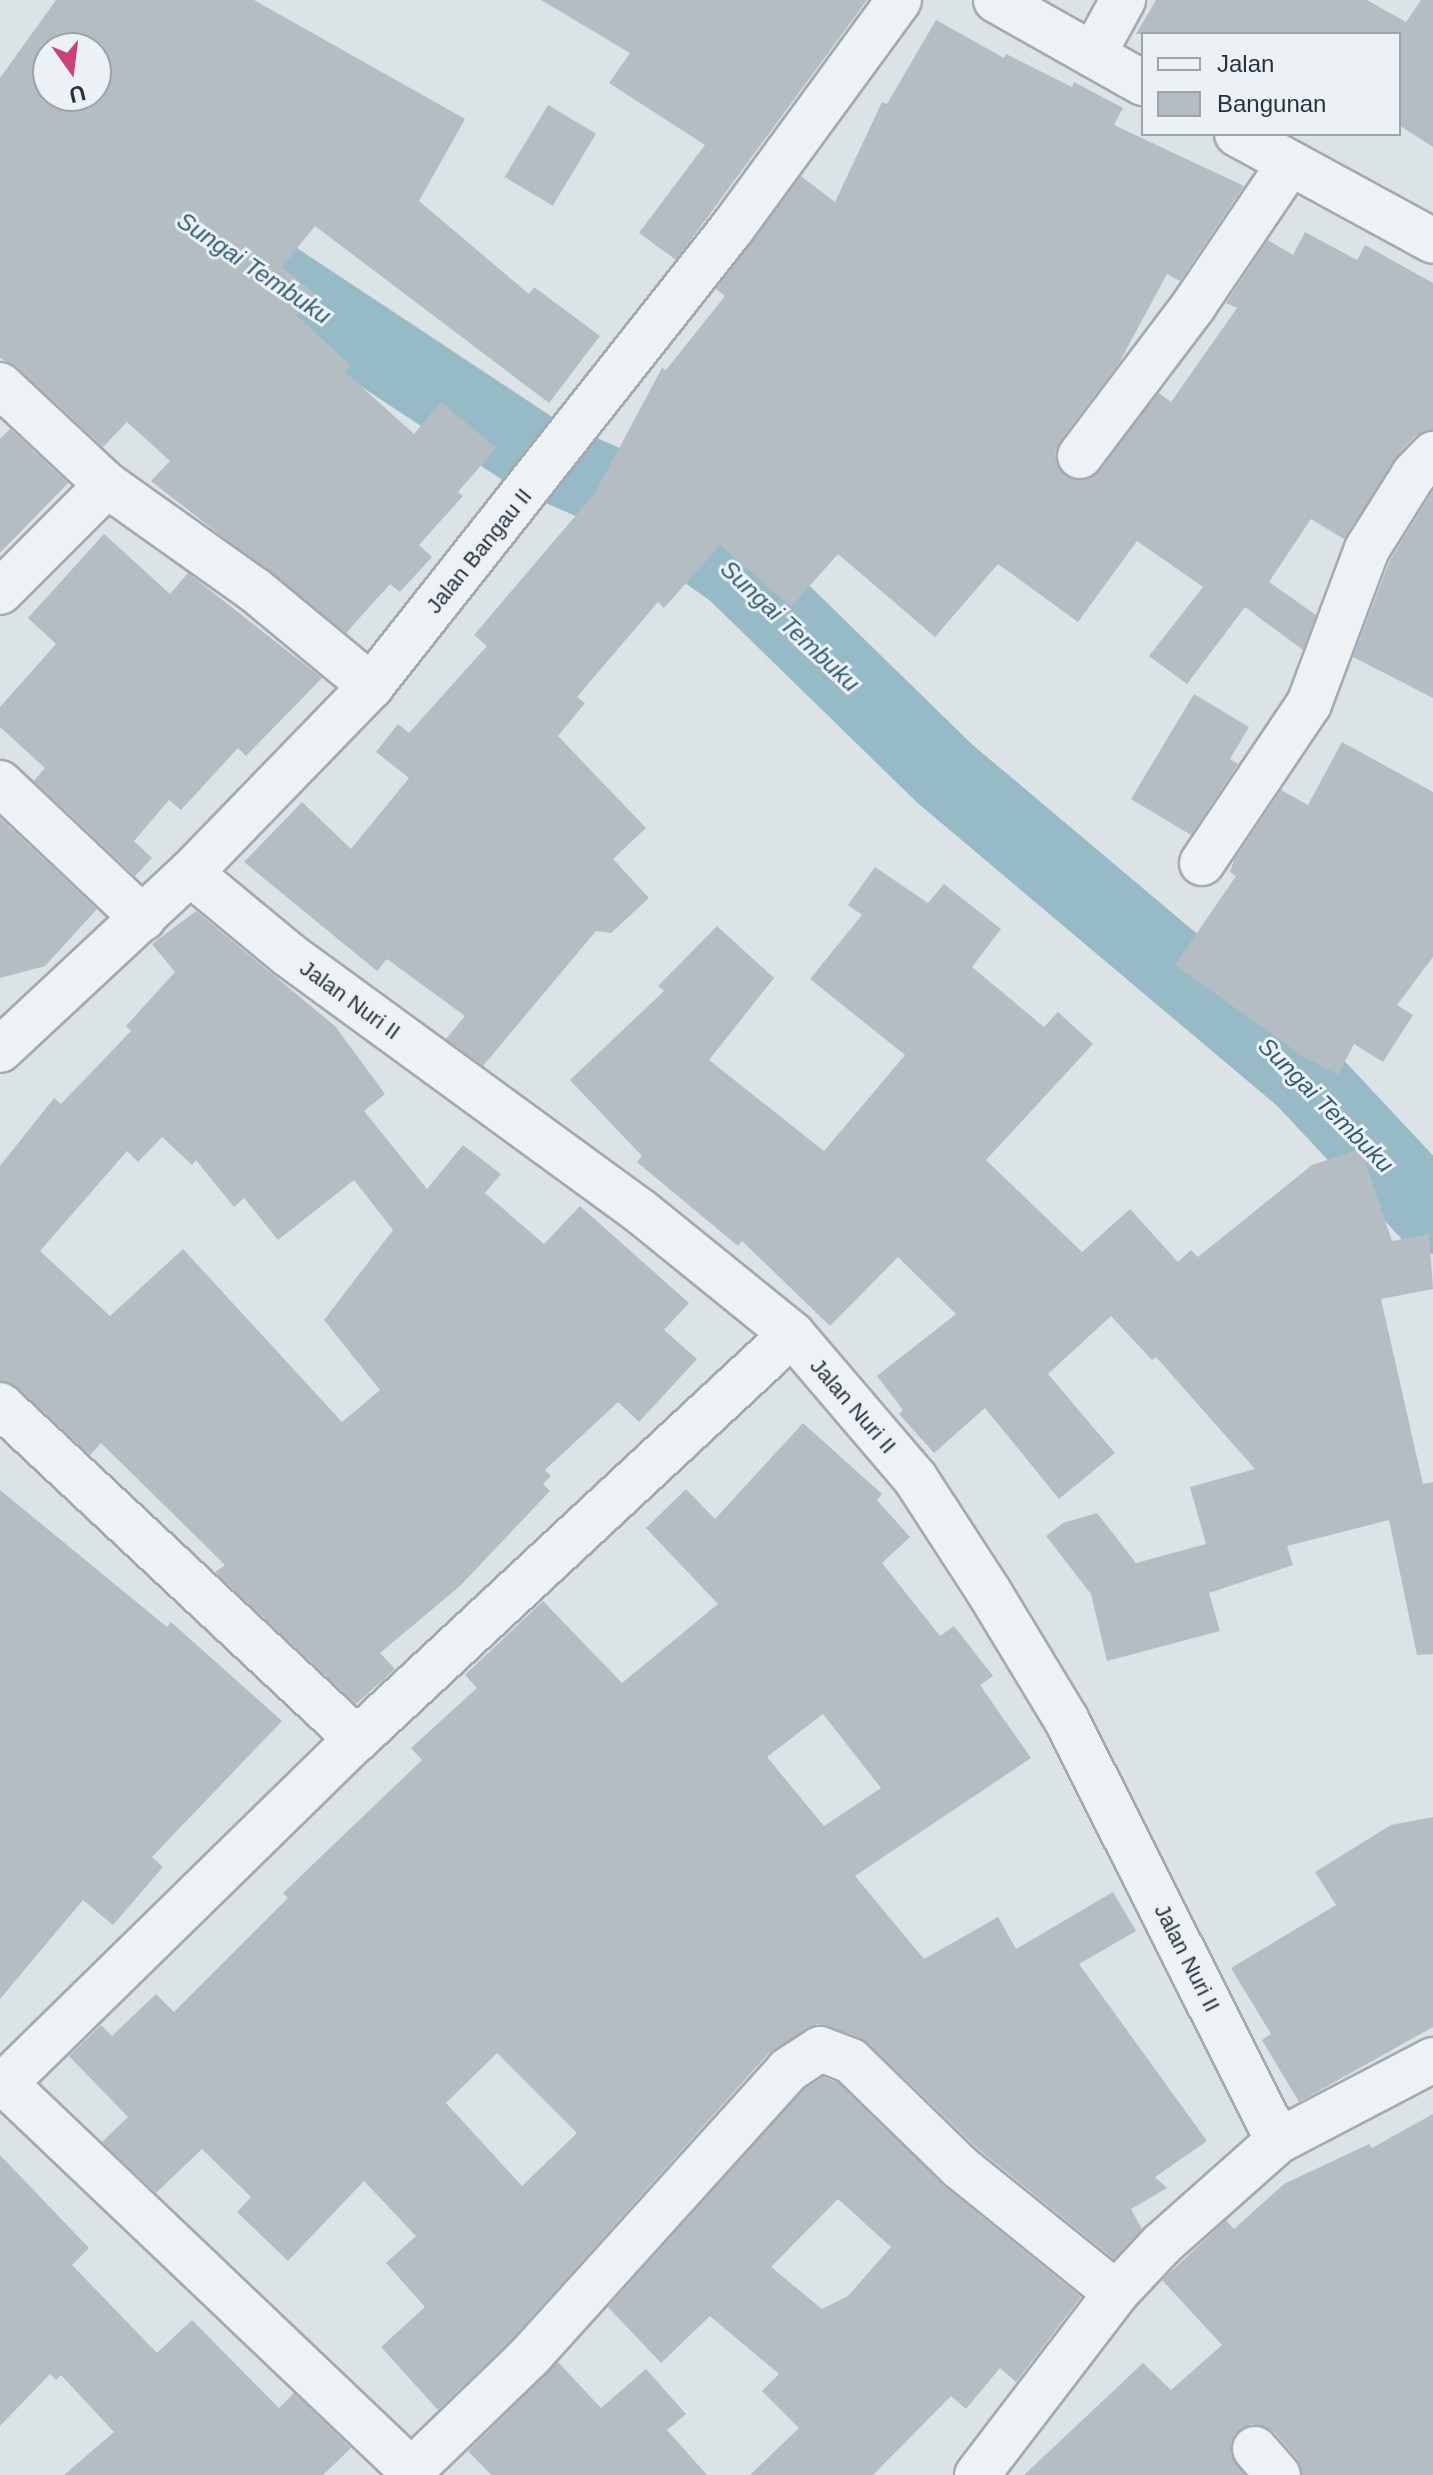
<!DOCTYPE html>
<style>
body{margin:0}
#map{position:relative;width:1433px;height:2475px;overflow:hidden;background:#dce3e6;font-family:Helvetica,sans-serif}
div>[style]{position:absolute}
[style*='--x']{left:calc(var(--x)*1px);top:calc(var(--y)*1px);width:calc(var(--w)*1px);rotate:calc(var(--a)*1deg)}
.river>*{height:80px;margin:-40px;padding:0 40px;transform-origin:40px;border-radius:40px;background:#97bbc6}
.building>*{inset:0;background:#b4bdc3;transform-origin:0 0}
.roads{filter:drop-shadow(2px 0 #a2abb0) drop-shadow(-2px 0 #a2abb0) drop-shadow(0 2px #a2abb0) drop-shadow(0 -2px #a2abb0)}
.street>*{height:44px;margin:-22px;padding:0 22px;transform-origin:22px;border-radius:22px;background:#eff2f5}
span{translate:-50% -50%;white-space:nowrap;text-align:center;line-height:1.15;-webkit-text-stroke:6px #ebf1f4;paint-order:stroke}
.street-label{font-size:22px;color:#26343c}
.water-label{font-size:24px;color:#315d6f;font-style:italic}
.legend{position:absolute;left:1141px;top:32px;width:260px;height:104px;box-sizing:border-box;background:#ebf1f4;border:2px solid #9ca5aa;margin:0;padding:10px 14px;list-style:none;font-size:24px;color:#26343c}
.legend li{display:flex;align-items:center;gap:16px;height:40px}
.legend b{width:40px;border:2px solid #9ca5aa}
.north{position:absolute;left:32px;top:32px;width:80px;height:80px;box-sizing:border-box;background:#ebf1f4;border:2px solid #9ca5aa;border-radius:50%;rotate:166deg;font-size:22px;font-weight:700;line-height:32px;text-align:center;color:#26343c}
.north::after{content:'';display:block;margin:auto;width:28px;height:36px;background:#cb417b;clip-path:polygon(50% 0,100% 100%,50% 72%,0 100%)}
</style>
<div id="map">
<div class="river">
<div style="--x:217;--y:243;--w:387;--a:33.5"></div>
<div style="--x:540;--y:457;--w:96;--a:23.4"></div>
<div style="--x:628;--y:495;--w:130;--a:34.7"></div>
<div style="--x:735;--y:569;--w:292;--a:44.3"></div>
<div style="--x:944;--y:773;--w:469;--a:40.1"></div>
<div style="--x:1303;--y:1075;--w:190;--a:46.9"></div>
</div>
<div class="building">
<div style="clip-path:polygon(evenodd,56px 0,254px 0,465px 119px,419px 201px,529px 294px,534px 287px,600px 336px,549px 403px,315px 226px,282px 267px,316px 295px,296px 315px,351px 366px,345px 372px,414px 434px,441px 402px,496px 448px,458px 492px,463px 496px,419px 545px,432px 557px,400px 592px,390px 584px,346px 633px,151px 481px,170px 461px,127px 422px,103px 447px,17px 367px,0 358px,0 78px,56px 0,48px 48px,96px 48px,96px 96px,48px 96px,48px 48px)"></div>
<div style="clip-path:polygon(541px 0,867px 0,676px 260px,639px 233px,705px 145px,609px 83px,630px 53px)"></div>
<div style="clip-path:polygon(1156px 0,1367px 0,1406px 22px,1421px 0,1433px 0,1433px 147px,1399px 125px,1399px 34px,1136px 34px)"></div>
<div style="clip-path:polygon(936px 20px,1004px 58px,1006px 54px,1072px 87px,1074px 82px,1123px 108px,1114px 125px,1244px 186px,1180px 281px,1167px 274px,1119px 363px,1060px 441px,1055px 454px,1064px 475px,1090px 479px,1159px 393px,1171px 402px,1237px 308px,1226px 303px,1268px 240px,1293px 255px,1305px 232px,1357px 260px,1365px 245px,1433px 283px,1433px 430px,1415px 436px,1396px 457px,1344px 539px,1311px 519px,1269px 582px,1316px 615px,1303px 650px,1245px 607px,1187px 684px,1149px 656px,1203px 587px,1137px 541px,1078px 622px,998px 564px,935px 637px,838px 554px,791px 607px,720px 545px,664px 608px,658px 602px,577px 697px,585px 703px,558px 736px,646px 828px,613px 859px,649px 898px,611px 933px,596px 931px,483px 1066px,446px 1039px,465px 1016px,387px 959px,377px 971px,244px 862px,302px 802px,351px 849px,409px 778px,376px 752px,398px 724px,409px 733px,487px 646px,474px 635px,595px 493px,662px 368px,666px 370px,725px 296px,716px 289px,801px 176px,835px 202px,882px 102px,887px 104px)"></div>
<div style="left:548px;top:105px;width:56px;height:84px;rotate:31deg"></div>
<div style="clip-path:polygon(10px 429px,68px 483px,0 553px,0 439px)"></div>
<div style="clip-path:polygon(1433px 491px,1433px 698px,1353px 657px,1390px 560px)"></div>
<div style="clip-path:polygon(104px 534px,170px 594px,188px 573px,322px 678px,246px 756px,238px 748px,181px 810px,169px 800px,134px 841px,152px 858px,135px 876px,34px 781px,45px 768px,0 727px,0 707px,56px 644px,28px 618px)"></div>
<div style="clip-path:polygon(1194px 694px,1249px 727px,1230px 759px,1238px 764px,1191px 835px,1131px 799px)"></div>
<div style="clip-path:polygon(1342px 742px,1433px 792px,1433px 957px,1397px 1005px,1413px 1015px,1383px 1062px,1354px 1044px,1338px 1075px,1304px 1057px,1175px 965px,1236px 876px,1230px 872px,1234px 860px,1281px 790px,1308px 805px)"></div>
<div style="clip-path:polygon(0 818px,97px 909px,45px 966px,0 978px)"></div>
<div style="clip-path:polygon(875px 867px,928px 903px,944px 884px,1001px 929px,972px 967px,1044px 1027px,1058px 1012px,1093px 1044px,986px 1160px,1082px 1252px,1130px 1209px,1178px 1262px,1191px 1250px,1198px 1257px,1312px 1165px,1361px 1149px,1392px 1241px,1429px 1234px,1433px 1289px,1381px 1299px,1423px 1484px,1433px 1482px,1433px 1654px,1417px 1655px,1389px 1520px,1287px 1546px,1293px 1565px,1209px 1593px,1220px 1631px,1107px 1661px,1091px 1594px,1046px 1536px,1063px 1523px,1097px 1513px,1136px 1563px,1206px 1544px,1190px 1487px,1255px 1469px,1156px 1357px,1152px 1360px,1111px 1316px,1048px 1374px,1115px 1453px,1059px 1499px,985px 1408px,934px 1453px,899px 1414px,903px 1410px,877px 1376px,956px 1314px,898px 1257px,830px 1326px,742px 1241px,738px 1246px,637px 1162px,642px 1156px,570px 1080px,664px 991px,658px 986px,717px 926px,774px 978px,709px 1060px,824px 1151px,905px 1055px,810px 979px,862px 915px,848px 905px)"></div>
<div style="clip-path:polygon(evenodd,196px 911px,335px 1026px,385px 1094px,364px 1111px,427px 1189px,463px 1145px,501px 1174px,485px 1193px,544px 1244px,580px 1206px,689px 1303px,664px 1330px,697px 1359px,639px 1422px,618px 1402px,545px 1470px,551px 1476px,543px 1484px,550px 1491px,460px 1586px,380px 1653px,395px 1669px,356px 1704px,215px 1572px,225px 1565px,101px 1443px,90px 1455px,17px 1387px,0 1381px,0 1166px,54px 1098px,61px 1104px,131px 1031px,126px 1026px,175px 972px,152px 944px,196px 911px,162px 1137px,192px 1165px,196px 1160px,234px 1207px,244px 1198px,278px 1240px,354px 1180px,393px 1230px,324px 1320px,380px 1390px,342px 1422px,183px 1249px,110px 1316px,40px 1251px,127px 1151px,138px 1162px,162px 1137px)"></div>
<div style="clip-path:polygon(evenodd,803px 1423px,882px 1494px,877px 1500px,910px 1537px,882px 1563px,940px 1636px,954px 1626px,993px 1676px,980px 1685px,1031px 1758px,855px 1876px,924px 1959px,998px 1917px,1016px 1949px,1113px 1892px,1136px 1931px,1079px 1964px,1207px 2141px,1155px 2177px,1167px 2188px,1131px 2209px,1142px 2229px,1114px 2259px,978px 2149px,868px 2043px,817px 2024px,769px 2053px,512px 2339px,438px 2410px,381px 2347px,425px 2307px,386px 2263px,416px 2236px,364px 2181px,288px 2261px,237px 2212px,251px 2197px,202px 2149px,156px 2193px,102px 2142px,128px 2117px,69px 2056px,101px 2025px,112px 2036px,156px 1994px,174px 2012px,288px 1898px,283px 1893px,422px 1760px,411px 1748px,477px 1688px,465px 1675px,543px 1601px,622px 1683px,718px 1604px,646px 1528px,686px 1489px,715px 1519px,803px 1423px,823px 1714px,881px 1788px,824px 1826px,767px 1757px,823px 1714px,803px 1423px,497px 2053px,577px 2133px,522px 2186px,446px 2103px,497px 2053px)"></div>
<div style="clip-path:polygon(0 1490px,167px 1627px,171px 1622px,282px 1721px,152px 1857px,163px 1867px,113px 1925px,83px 1900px,0 1999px)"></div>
<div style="clip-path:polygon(1433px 1817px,1433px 2027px,1299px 2102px,1262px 2040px,1271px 2034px,1231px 1968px,1336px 1905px,1315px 1872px,1391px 1825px)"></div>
<div style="clip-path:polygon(evenodd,823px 2077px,837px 2082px,945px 2187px,1081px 2297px,1016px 2382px,1000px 2368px,966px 2409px,951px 2396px,873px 2475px,750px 2475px,799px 2428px,762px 2391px,779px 2374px,710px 2316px,661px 2363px,608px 2307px,804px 2089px,823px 2077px,838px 2199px,891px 2247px,848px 2296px,822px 2309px,771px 2267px,838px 2199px)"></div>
<div style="clip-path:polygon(1433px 2114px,1433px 2475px,1302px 2475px,1297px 2459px,1274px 2432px,1251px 2424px,1231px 2442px,1231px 2455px,1245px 2475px,1024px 2475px,1143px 2363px,1171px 2390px,1222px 2345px,1162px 2280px,1226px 2220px,1234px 2229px,1284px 2184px,1369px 2144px,1372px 2148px)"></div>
<div style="clip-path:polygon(0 2155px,89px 2248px,72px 2265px,157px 2353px,192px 2320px,279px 2408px,294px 2393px,351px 2448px,323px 2475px,64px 2475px,114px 2432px,61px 2375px,56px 2380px,50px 2374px,0 2426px)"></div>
<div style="clip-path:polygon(558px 2362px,601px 2408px,646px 2369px,686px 2414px,667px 2430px,707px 2475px,491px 2475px,468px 2451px)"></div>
</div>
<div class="roads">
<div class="street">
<div style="--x:996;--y:0;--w:169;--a:29.5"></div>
<div style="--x:1093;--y:55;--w:63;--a:-61.4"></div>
<div style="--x:1237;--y:134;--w:223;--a:28.6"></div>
<div style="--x:0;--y:385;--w:146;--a:43.1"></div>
<div style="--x:107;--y:485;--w:181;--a:35.4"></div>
<div style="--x:255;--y:590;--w:151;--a:39.6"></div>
<div style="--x:1080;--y:456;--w:189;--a:-52.9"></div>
<div style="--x:1194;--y:305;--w:171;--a:-55.9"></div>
<div style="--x:0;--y:592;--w:151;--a:-45"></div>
<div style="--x:0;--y:783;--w:197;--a:43.4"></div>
<div style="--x:1202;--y:863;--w:192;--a:-56.1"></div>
<div style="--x:1309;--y:704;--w:165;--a:-69.5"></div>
<div style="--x:1367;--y:549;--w:89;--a:-57.9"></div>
<div style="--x:1414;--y:474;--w:28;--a:-46"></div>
<div style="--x:190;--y:873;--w:129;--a:39.6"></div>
<div style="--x:289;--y:955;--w:434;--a:36.1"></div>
<div style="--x:640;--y:1211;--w:196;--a:39"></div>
<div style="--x:792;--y:1334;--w:189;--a:49.5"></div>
<div style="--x:915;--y:1478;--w:136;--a:57"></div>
<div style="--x:989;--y:1592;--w:149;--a:58.8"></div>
<div style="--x:1066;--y:1719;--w:472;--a:63.3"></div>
<div style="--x:0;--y:1050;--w:260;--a:-43"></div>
<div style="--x:190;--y:873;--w:260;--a:-45.9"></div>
<div style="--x:371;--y:686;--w:585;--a:-51.74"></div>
<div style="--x:733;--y:227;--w:281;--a:-53.8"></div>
<div style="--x:0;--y:1405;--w:489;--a:43.1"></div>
<div style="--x:0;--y:2079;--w:574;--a:43.59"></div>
<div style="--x:0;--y:2088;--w:499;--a:-44.4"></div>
<div style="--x:357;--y:1739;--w:594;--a:-42.95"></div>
<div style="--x:1255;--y:2449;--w:35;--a:49"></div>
<div style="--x:412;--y:2470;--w:164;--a:-44"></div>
<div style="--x:530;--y:2356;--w:385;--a:-47.9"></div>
<div style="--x:788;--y:2070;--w:38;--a:-33"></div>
<div style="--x:820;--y:2049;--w:33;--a:21"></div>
<div style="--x:851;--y:2061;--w:153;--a:44.2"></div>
<div style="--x:961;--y:2168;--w:199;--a:38.9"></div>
<div style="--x:977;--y:2475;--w:229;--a:-52.6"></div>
<div style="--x:1116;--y:2293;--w:67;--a:-46.8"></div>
<div style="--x:1162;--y:2244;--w:155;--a:-41.6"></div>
<div style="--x:1278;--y:2141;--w:175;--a:-27.6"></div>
</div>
</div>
<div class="street-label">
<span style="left:479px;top:551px;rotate:-51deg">Jalan Bangau II</span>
<span style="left:350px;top:1000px;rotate:36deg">Jalan Nuri II</span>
<span style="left:853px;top:1406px;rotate:49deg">Jalan Nuri II</span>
<span style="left:1187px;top:1958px;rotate:63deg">Jalan Nuri II</span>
</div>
<div class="water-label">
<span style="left:254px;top:268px;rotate:34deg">Sungai Tembuku</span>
<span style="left:790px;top:626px;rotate:43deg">Sungai Tembuku</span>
<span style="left:1326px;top:1105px;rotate:45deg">Sungai Tembuku</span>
</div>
<ul class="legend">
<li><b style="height:10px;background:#eff2f5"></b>Jalan</li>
<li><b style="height:22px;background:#b4bdc3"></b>Bangunan</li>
</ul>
<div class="north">U</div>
</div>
